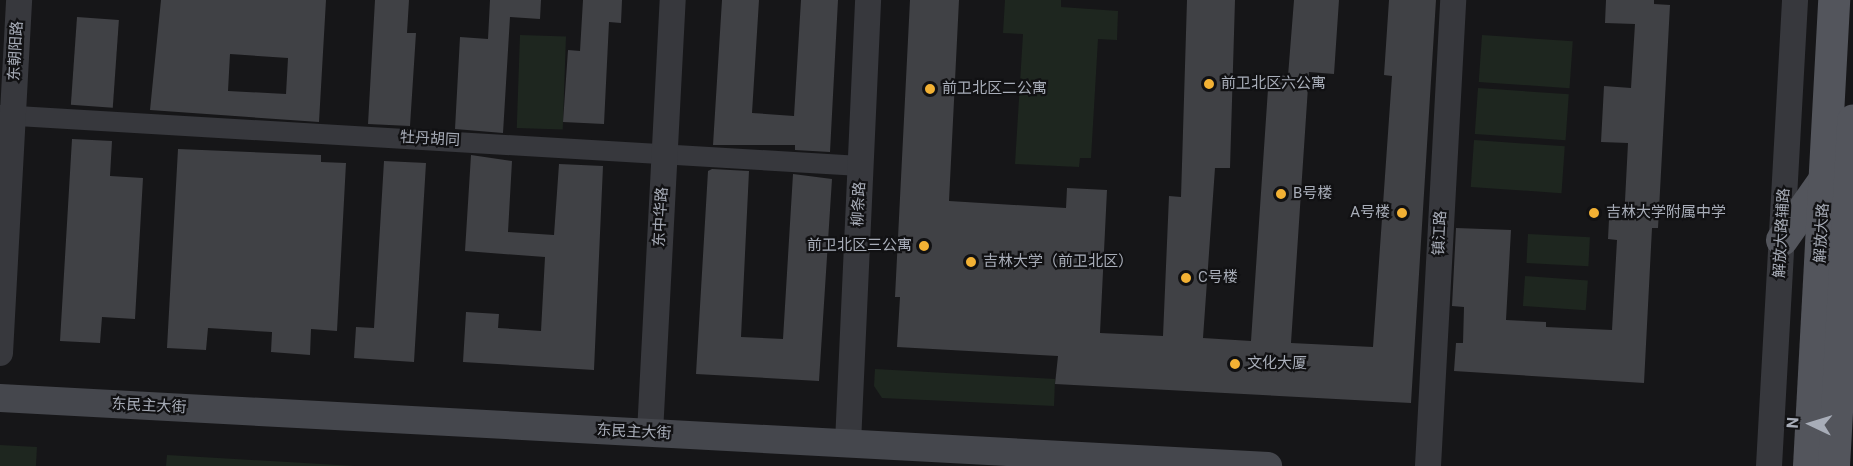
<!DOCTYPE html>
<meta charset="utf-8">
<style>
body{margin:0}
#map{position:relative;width:1853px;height:466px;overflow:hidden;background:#161618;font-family:Roboto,"Noto Sans SC",sans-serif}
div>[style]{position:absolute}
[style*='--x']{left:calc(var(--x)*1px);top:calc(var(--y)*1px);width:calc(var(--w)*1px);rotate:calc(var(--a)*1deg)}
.green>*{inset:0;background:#1e261f;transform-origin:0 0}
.building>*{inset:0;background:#404145;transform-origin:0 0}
.minor>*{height:20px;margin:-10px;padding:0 10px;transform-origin:10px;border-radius:10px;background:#37383d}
.tertiary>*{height:26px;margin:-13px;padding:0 13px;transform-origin:13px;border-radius:13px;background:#37383d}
.secondary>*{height:28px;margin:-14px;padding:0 14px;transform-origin:14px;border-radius:14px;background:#45474d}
.primary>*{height:32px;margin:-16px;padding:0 16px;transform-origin:16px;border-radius:16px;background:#53555c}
.dots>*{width:16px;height:16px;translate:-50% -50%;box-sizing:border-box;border:3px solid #111113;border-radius:50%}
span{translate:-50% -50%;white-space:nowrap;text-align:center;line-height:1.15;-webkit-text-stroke:4.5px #111113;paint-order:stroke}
.street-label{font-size:15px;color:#a8adb8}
.poi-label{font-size:15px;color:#a8adb8}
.left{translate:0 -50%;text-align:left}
.right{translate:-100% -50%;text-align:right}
.north{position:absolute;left:1781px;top:394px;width:60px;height:60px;-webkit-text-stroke:4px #111113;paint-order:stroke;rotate:274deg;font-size:16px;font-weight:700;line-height:24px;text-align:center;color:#a8adb8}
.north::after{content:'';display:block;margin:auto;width:21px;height:27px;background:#a8adb8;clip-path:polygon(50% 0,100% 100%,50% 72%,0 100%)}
</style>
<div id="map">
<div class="green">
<div style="clip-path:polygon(1005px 0,1061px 0,1061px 7px,1118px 11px,1117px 40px,1098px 39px,1091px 158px,1080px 158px,1079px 167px,1015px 164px,1023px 34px,1003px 33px)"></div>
<div style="left:520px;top:35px;width:46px;height:93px;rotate:2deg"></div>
<div style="left:1482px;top:35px;width:91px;height:47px;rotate:4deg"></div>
<div style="left:1478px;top:88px;width:91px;height:46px;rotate:4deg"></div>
<div style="left:1474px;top:140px;width:91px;height:47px;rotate:4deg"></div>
<div style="left:1528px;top:234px;width:62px;height:29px;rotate:3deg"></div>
<div style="left:1525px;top:276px;width:63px;height:30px;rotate:4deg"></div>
<div style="clip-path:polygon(875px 369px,1055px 379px,1054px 406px,882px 398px,874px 386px)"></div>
<div style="left:0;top:445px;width:37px;height:21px;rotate:3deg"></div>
<div style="clip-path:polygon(167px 455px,355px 466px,166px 466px)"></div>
</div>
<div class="building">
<div style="clip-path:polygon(evenodd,161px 0,326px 0,319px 122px,150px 110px,161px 0,230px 54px,288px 58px,286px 94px,228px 91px,230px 54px)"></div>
<div style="clip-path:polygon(375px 0,409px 0,407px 33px,416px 33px,410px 126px,368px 124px)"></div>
<div style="clip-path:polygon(490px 0,541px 0,540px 19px,510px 17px,503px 133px,455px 129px,460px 37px,488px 39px)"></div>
<div style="clip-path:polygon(583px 0,622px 0,621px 23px,609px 22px,604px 124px,563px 122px,568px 50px,580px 51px)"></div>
<div style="clip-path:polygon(722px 0,759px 0,752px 113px,794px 116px,801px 0,838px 0,830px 152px,795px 150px,795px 145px,713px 145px)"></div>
<div style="clip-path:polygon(910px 0,959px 0,949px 201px,1066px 208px,1067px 188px,1107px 190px,1100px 333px,1163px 336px,1169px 196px,1181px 197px,1187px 0,1235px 0,1230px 168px,1215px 168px,1203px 338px,1251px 341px,1269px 74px,1288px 76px,1294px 0,1339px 0,1334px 74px,1309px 72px,1291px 343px,1373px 347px,1392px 76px,1384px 75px,1389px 0,1436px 0,1411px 403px,1055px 384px,1058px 356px,897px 347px,900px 297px,895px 297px)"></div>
<div style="clip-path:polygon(1606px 0,1654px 0,1654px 4px,1670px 5px,1658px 228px,1652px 228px,1644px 383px,1454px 371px,1456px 343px,1463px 343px,1464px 307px,1452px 306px,1456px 228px,1511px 230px,1506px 320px,1546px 322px,1546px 327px,1612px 330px,1617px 240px,1608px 239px,1609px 219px,1624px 220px,1628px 143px,1601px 142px,1604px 86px,1631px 88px,1635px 24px,1605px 23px)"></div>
<div style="left:77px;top:17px;width:42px;height:88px;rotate:4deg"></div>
<div style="clip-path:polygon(72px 139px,112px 141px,110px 176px,143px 178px,135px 319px,102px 317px,100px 343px,60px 341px)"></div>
<div style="clip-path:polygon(178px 149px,321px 155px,321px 162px,346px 163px,337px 331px,311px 329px,310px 355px,271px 352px,272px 332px,208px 328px,206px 350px,167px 348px)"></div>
<div style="clip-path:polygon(471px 155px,512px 161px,508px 232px,554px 235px,559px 164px,603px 166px,594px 370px,463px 362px,466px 312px,499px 314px,498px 328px,541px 331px,545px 257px,465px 251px)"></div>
<div style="clip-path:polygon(384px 161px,426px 163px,414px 362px,354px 358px,356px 327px,374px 328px)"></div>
<div style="clip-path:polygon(712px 169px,749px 171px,741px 337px,783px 339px,793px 174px,832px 179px,819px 381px,696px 374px,708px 171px)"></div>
</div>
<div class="minor">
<div style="--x:0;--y:115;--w:862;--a:3.39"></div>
</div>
<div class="tertiary">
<div style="--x:0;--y:353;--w:354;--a:-86.9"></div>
<div style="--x:650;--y:433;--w:434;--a:-87"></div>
<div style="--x:848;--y:443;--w:443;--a:-87.4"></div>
<div style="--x:1428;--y:466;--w:467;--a:-86.9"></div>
<div style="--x:1769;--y:466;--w:467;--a:-86.8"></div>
</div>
<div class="secondary">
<div style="--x:0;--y:398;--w:1270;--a:3.07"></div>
</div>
<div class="primary">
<div style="--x:1782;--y:240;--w:75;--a:-54.8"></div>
<div style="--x:1809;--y:466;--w:467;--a:-86.9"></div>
<div style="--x:1834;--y:466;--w:346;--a:-86.8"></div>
</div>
<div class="dots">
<div style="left:1209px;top:84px;background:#f2b134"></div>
<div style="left:930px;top:89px;background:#f2b134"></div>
<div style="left:1281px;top:194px;background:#f2b134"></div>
<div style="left:1402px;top:213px;background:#f2b134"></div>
<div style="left:1594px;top:213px;background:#f2b134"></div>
<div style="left:924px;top:246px;background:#f2b134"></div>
<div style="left:971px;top:262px;background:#f2b134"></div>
<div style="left:1186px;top:278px;background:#f2b134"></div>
<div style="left:1235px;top:364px;background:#f2b134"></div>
</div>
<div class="street-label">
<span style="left:16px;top:51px;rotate:-87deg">东朝阳路</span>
<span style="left:430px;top:139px;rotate:3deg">牡丹胡同</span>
<span style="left:859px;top:204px;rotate:-87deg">柳条路</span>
<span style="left:661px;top:217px;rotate:-87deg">东中华路</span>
<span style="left:1440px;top:233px;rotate:-87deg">镇江路</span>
<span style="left:1782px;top:233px;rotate:-87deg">解放大路辅路</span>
<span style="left:1822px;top:233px;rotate:-87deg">解放大路</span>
<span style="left:149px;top:406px;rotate:3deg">东民主大街</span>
<span style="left:634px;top:432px;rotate:3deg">东民主大街</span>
</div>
<div class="poi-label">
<span class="left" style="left:1221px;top:84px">前卫北区六公寓</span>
<span class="left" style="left:942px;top:89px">前卫北区二公寓</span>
<span class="left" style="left:1293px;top:194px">B号楼</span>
<span class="right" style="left:1390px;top:213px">A号楼</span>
<span class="left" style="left:1606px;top:213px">吉林大学附属中学</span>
<span class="right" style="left:912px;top:246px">前卫北区三公寓</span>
<span class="left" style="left:983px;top:262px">吉林大学（前卫北区）</span>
<span class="left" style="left:1198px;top:278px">C号楼</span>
<span class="left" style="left:1247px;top:364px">文化大厦</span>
</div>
<div class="north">N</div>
</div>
